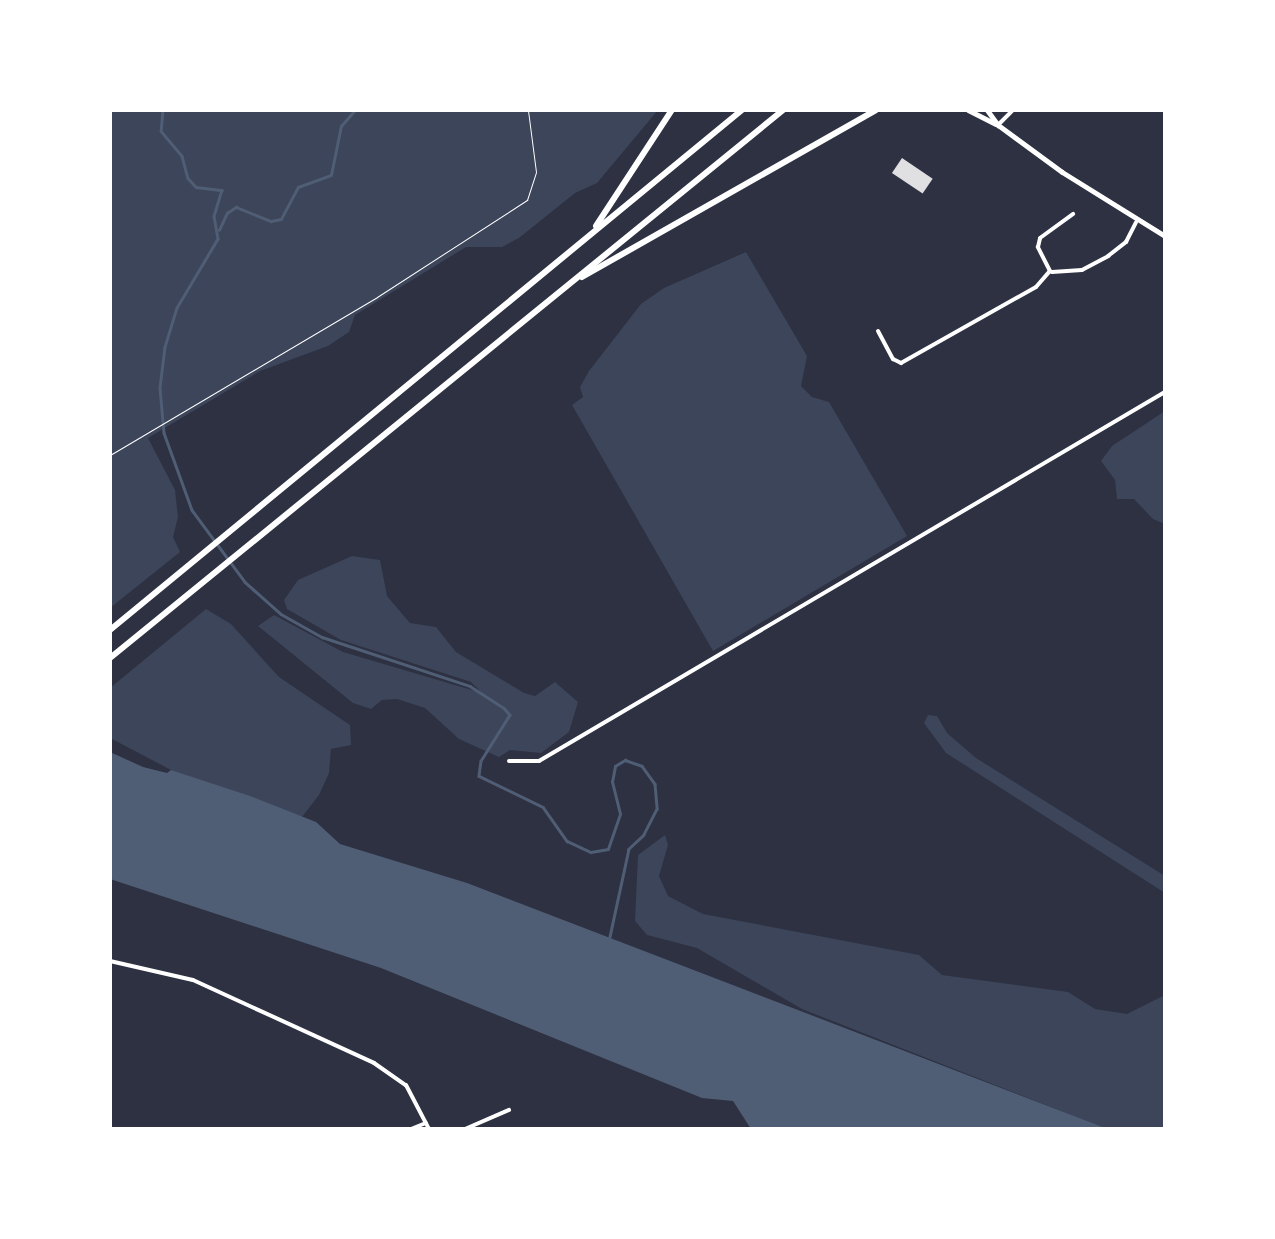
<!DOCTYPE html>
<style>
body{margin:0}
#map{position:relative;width:1275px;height:1239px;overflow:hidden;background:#2d3142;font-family:"PT Sans",sans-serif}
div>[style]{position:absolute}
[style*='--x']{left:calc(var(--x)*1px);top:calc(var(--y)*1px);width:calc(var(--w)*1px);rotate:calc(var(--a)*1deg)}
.green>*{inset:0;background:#3c4559}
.water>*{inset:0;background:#4f5d75}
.stream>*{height:2.5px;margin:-1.25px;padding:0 1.25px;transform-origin:1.25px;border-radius:1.25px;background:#4f5d75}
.building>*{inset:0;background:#e0e0e3;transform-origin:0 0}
.path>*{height:1px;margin:-0.5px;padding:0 0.5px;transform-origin:0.5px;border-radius:0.5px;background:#fff}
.minor>*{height:4px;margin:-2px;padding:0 2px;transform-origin:2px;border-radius:2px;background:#fff}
.tertiary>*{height:4px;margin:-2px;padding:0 2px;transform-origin:2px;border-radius:2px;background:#fff}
.secondary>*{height:5px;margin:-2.5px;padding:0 2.5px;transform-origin:2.5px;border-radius:2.5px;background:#fff}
.motorway>*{height:6px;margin:-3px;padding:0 3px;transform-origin:3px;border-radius:3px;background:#fff}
span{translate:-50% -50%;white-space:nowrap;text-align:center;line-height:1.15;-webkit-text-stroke:8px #fff;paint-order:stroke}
.frame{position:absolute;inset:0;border:112px solid #fff;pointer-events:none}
</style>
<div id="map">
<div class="green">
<div style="clip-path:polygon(110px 110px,658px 110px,597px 183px,575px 193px,519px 238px,502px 247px,466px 247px,355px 315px,349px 332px,328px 346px,260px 371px,148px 438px,175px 490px,178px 517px,173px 537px,180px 552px,110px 608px)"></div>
<div style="clip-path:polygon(746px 252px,807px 356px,801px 386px,812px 397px,829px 402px,907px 536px,713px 651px,572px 405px,583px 397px,580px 387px,589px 371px,641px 304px,664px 288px)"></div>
<div style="clip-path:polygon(1165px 411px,1165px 524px,1153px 519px,1134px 499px,1117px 499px,1115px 480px,1101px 461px,1112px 446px)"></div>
<div style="clip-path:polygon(352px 556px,380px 560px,387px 596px,410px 623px,436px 627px,456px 652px,524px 693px,535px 696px,555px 682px,578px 702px,569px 732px,541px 753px,510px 750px,499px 757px,459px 739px,425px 708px,397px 699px,382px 700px,371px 709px,353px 703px,258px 626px,274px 615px,343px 652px,482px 693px,471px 682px,341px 640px,287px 609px,284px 600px,298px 580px)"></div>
<div style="clip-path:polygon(206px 609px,231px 624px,279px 677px,350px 725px,351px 745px,331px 749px,329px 773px,319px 795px,302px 817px,171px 770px,110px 738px,110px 688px)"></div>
<div style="clip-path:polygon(928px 715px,937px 716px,947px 733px,976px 758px,1165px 876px,1165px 893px,946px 753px,924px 723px)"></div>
<div style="clip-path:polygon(665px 835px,668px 845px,659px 876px,668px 896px,703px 914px,919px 955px,942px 975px,1068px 992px,1095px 1009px,1127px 1014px,1165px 995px,1165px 1129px,1108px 1129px,1094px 1124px,802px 1009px,697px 948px,647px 935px,635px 921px,638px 855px)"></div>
</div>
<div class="water">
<div style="clip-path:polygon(110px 752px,143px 767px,167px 773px,171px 770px,250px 796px,316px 822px,340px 844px,467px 883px,1108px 1129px,751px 1129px,733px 1101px,702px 1098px,381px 968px,110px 879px)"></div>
</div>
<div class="stream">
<div style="--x:163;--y:110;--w:21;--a:95"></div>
<div style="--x:161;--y:131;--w:33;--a:50"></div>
<div style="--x:182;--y:156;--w:23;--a:75"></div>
<div style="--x:188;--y:178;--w:12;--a:48"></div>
<div style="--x:196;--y:187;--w:26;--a:7"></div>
<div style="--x:222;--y:190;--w:27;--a:107"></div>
<div style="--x:214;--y:216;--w:23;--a:80"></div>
<div style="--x:218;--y:239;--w:80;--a:120.7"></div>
<div style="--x:177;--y:308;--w:41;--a:107.1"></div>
<div style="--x:165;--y:347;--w:41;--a:97"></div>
<div style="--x:160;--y:388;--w:45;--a:84.9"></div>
<div style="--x:164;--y:433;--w:82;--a:70"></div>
<div style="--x:192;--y:510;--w:89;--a:53.6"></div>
<div style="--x:245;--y:582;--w:48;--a:41.6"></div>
<div style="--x:281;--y:614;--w:47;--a:29.3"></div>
<div style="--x:322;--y:637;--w:156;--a:18.3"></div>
<div style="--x:470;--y:686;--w:40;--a:32.9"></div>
<div style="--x:504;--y:708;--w:9;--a:49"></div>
<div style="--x:510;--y:715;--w:54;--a:122.2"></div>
<div style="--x:481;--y:761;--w:15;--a:98"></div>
<div style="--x:479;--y:776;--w:71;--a:25.8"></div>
<div style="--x:543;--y:807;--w:42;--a:54.8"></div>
<div style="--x:567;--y:841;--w:26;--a:25"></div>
<div style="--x:591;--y:852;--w:17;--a:-10"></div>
<div style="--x:608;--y:849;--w:37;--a:-71"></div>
<div style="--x:620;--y:814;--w:33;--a:-104"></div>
<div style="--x:612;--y:782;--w:16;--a:-79"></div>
<div style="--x:615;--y:766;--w:12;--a:-31"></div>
<div style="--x:625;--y:760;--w:18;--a:19"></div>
<div style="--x:642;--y:766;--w:22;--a:54"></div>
<div style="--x:655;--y:784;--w:25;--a:85"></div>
<div style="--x:657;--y:809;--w:29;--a:117"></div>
<div style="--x:644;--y:835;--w:21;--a:137"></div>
<div style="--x:629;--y:849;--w:90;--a:102.2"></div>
<div style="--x:219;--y:230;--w:19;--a:-65"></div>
<div style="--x:227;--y:213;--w:11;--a:-34"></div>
<div style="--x:236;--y:207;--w:38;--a:22"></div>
<div style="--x:271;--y:221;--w:10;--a:-11"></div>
<div style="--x:281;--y:219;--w:36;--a:-62"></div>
<div style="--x:298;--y:187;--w:35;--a:-20"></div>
<div style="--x:331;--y:175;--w:50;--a:-78.5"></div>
<div style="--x:341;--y:126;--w:21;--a:-49"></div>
</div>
<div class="building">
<div style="left:902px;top:158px;width:37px;height:18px;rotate:34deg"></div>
</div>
<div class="path">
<div style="--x:110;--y:455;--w:310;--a:-30.6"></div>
<div style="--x:377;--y:297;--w:179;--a:-32.9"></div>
<div style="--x:527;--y:200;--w:29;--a:-72"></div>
<div style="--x:536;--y:172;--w:63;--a:-97.4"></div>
</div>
<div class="minor">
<div style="--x:998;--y:125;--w:21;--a:-45"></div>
<div style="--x:1052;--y:272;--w:30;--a:-4"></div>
<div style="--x:1082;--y:270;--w:30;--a:-28"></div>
<div style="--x:1108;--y:256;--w:23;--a:-38"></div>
<div style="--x:1126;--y:242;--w:22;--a:-63"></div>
<div style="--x:878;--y:331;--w:32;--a:62"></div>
<div style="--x:893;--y:359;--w:9;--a:27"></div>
<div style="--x:901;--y:363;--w:155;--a:-29.4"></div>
<div style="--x:1036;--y:287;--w:21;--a:-49"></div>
<div style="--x:1050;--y:271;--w:27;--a:-117"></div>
<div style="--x:1038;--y:247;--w:9;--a:-77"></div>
<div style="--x:1040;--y:238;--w:41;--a:-36"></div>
<div style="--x:509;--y:761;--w:30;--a:0"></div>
<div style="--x:539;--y:761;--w:727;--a:-30.52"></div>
<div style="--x:411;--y:1129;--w:16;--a:-22"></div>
<div style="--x:465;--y:1129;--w:48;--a:-23.4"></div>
</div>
<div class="tertiary">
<div style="--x:110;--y:961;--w:85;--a:12.9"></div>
<div style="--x:193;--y:980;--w:199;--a:24.6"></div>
<div style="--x:374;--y:1063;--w:39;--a:35"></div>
<div style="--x:406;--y:1085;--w:50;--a:62.4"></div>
</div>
<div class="secondary">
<div style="--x:968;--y:110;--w:31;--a:27"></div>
<div style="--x:987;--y:110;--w:19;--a:54"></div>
<div style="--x:998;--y:125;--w:79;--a:36.3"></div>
<div style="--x:1062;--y:172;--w:121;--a:31.9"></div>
</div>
<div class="motorway">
<div style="--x:596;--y:226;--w:139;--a:-56.8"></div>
<div style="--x:582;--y:277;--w:338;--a:-29.6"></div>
<div style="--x:110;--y:630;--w:818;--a:-39.45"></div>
<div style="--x:110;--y:658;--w:868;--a:-39.15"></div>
</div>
<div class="frame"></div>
</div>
